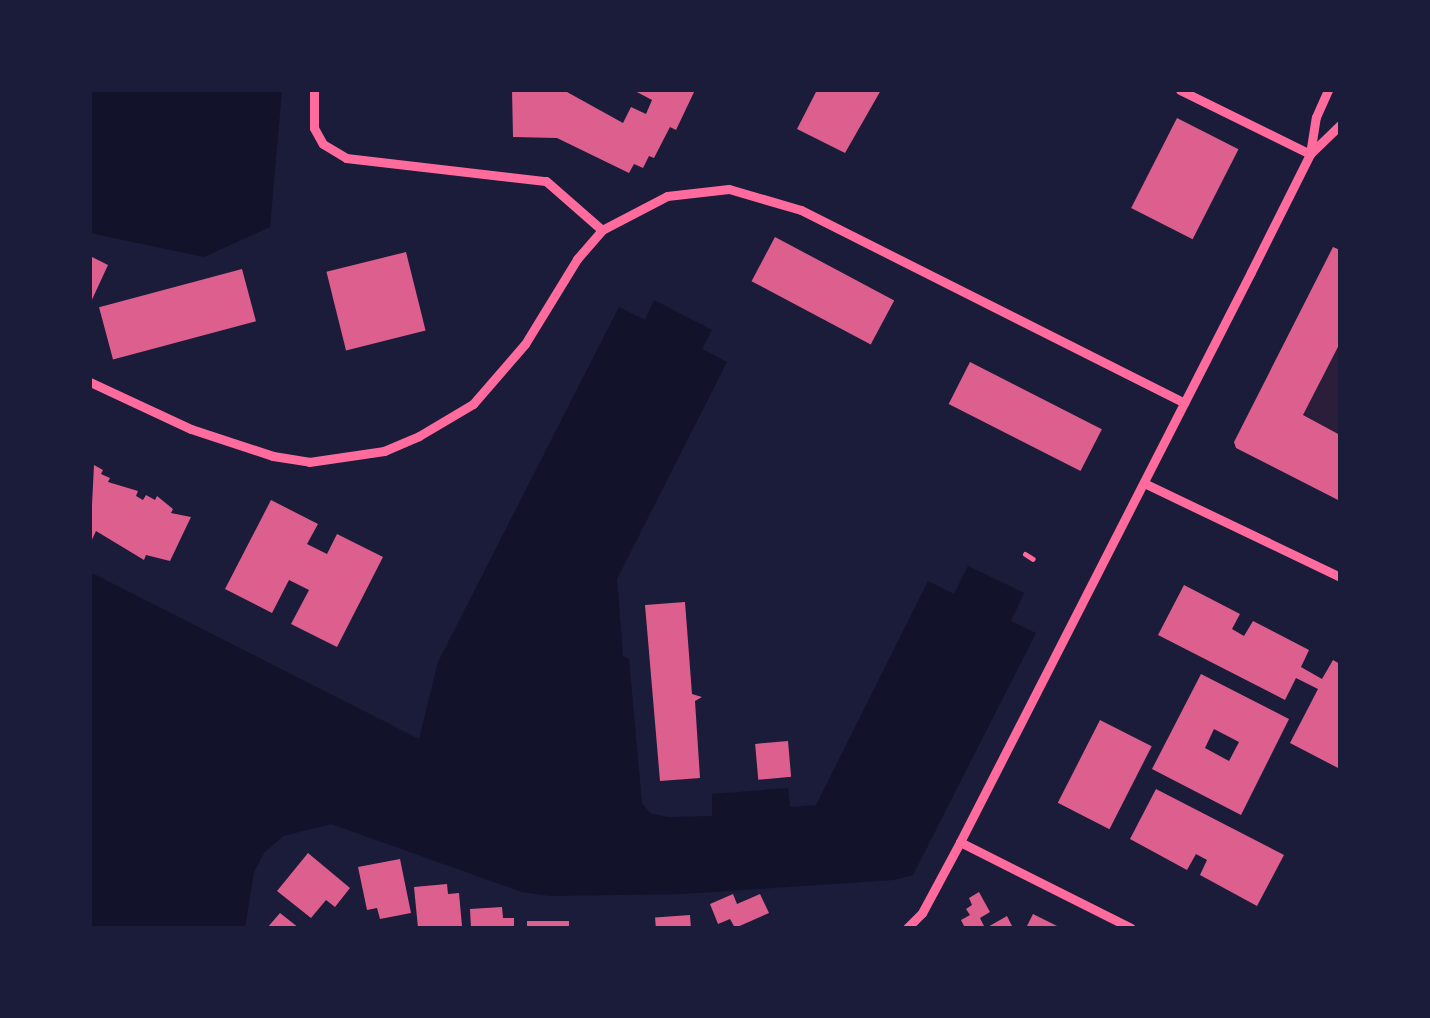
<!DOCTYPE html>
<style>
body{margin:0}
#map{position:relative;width:1430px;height:1018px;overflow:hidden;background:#1b1b3a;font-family:"IBM Plex Sans",sans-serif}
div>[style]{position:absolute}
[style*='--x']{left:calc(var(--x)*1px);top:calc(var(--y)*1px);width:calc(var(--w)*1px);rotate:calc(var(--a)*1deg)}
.green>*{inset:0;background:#2a1e3b}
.water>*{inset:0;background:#12122b}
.building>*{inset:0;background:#dd5f8e;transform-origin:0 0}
.service>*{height:5px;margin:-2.5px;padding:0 2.5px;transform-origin:2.5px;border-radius:2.5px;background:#ff6b9d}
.minor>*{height:9px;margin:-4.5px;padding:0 4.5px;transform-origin:4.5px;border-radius:4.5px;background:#ff6b9d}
span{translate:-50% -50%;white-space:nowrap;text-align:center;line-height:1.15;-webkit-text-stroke:8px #1b1b3a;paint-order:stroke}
.frame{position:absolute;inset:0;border:92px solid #1b1b3a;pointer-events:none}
</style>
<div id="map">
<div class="green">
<div style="clip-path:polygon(1340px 343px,1340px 435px,1303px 415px)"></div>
</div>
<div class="water">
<div style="clip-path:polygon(90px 90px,282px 90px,270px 227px,204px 257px,90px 233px)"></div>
<div style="clip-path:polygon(654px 300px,712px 330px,702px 349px,727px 362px,617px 579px,623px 656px,629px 659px,642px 803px,650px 813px,668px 817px,712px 816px,712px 794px,788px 788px,790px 807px,816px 805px,928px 581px,954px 594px,968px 566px,1024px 593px,1011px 621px,1036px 633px,913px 875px,893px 880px,683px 894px,550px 896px,522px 892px,331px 824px,283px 836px,264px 853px,254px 872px,245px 928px,90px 928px,90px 572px,419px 739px,438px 662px,619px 307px,645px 320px)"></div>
</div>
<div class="building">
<div style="clip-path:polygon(512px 90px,567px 92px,623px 123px,631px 107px,646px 114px,652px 100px,633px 90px,695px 90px,676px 130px,670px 127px,654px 158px,649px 156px,643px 168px,634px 164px,629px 173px,557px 138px,513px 137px)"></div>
<div style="clip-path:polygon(817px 90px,881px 90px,845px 153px,797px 129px)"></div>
<div style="left:1177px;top:118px;width:69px;height:101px;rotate:27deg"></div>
<div style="left:775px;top:237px;width:135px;height:50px;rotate:28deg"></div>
<div style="clip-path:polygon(1333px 247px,1340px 250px,1340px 343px,1303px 415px,1340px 435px,1340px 501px,1236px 448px,1234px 442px)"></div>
<div style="left:406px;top:252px;width:81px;height:82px;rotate:76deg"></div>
<div style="clip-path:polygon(90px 256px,108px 265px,90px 304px)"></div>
<div style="left:242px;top:269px;width:54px;height:148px;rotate:75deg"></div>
<div style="left:970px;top:362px;width:148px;height:47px;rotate:27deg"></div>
<div style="clip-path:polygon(94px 465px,103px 470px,101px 474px,110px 478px,108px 482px,138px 491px,136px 496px,143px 500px,146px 495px,155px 500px,157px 496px,173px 509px,171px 513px,191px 517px,170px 561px,146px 555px,144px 560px,96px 531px,90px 544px)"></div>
<div style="clip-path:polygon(271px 500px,318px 524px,307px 544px,327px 554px,337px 534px,383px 557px,337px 647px,291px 624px,309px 590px,289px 580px,272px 613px,225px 589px)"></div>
<div style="clip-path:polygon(1184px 585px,1240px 614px,1232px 629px,1244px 636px,1253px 621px,1309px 650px,1301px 667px,1322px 679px,1333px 660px,1340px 664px,1340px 769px,1290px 743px,1318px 689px,1296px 678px,1285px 700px,1158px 635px)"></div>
<div style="clip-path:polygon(685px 602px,692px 694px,702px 697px,695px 701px,700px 778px,660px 781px,645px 605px)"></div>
<div style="clip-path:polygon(evenodd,1201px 674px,1289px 719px,1241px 815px,1152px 769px,1201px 674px,1214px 729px,1239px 742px,1229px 761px,1205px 748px,1214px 729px)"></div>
<div style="left:1100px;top:720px;width:58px;height:93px;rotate:27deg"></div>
<div style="left:788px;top:741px;width:36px;height:33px;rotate:85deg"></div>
<div style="clip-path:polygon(1156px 789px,1284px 855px,1257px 906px,1200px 875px,1207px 860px,1196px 854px,1187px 870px,1130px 839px)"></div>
<div style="clip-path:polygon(308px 853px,350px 888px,335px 907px,326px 900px,311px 918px,277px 891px)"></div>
<div style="clip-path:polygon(400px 859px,411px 913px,380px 919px,377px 908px,367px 910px,358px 867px)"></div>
<div style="clip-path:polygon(447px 884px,448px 894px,459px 893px,462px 926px,418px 928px,414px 887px)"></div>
<div style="clip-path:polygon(979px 892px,990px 912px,980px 918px,985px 928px,965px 928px,961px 920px,970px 915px,966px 909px,972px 905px,969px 898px)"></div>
<div style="clip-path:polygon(733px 894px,737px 904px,760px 894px,769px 913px,735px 928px,730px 919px,718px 924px,710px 904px)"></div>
<div style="clip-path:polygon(502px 907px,503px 918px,514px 918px,514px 928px,471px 928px,470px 909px)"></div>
<div style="clip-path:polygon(280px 913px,299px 928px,267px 928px)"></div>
<div style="clip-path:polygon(1033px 914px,1061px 928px,1026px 928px)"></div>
<div style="left:690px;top:915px;width:13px;height:35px;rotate:86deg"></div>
<div style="clip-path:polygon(1007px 916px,1013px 928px,986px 928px)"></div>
<div style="left:527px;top:921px;width:42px;height:7px"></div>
</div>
<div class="service">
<div style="--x:1025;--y:554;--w:9;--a:32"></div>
</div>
<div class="minor">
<div style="--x:314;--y:90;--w:38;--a:90"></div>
<div style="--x:314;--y:128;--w:18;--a:61"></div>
<div style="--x:323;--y:144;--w:27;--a:31"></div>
<div style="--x:346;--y:158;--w:201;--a:6.6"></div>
<div style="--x:546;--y:181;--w:74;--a:41.2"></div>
<div style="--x:1180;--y:90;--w:145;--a:26.2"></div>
<div style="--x:1310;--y:154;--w:42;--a:-44"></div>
<div style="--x:90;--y:382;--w:111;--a:25"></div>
<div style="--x:191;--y:429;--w:86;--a:18.2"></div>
<div style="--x:273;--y:456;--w:36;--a:9"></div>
<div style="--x:309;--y:462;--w:76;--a:-8.3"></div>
<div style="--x:384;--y:451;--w:38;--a:-23"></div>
<div style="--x:419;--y:436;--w:63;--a:-30.7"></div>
<div style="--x:473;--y:404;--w:79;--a:-49.1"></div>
<div style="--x:525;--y:344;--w:100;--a:-58.5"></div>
<div style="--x:577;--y:259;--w:38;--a:-49"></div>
<div style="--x:602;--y:230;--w:73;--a:-27.6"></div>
<div style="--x:667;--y:196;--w:62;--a:-6.4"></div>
<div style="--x:729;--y:189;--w:75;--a:16.3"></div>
<div style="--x:801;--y:210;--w:429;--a:26.7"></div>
<div style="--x:1144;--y:483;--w:217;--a:25.6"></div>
<div style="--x:960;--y:842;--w:191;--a:26.7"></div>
<div style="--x:907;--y:928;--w:21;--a:-45"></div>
<div style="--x:922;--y:913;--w:81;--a:-61.8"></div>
<div style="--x:960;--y:842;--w:640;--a:-62.95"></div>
<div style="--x:1251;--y:272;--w:132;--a:-63.4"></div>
<div style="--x:1310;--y:154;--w:37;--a:-81"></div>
<div style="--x:1316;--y:117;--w:30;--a:-66"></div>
</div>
<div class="frame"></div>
</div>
